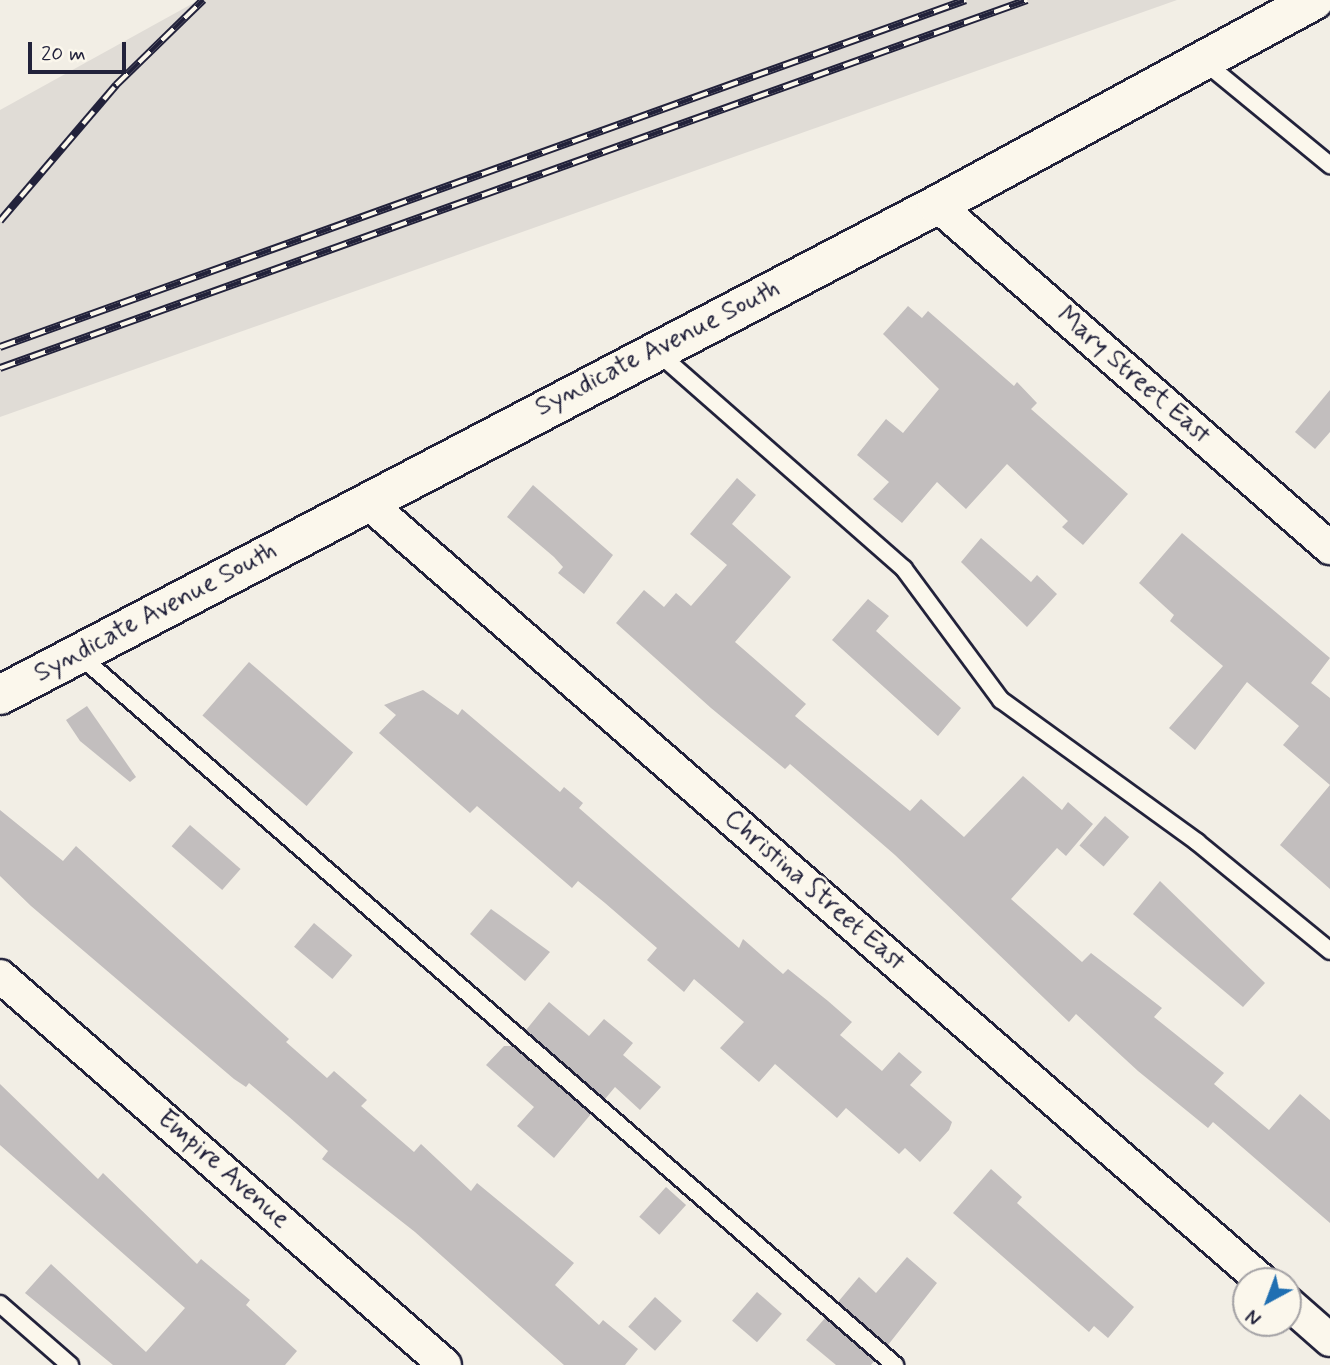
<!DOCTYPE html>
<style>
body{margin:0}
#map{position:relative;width:1330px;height:1365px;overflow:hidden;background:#f2eee5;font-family:Mynerve,sans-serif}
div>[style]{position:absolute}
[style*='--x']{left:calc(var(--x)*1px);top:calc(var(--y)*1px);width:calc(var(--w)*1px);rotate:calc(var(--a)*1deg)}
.built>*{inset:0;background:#e0dcd6}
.building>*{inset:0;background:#c2bebe;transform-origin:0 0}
.roads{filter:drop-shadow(2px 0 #22223b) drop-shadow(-2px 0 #22223b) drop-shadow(0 2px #22223b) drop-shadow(0 -2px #22223b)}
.lane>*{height:16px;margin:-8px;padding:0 8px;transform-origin:8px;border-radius:8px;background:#fbf7ec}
.street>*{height:32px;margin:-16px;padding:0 16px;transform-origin:16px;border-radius:16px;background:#fbf7ec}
.secondary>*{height:38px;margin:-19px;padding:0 19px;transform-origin:19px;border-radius:19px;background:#fbf7ec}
.rail>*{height:8px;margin-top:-4px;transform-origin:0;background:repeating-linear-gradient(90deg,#fbf7ec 0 16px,#22223b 0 32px);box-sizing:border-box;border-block:2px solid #22223b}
span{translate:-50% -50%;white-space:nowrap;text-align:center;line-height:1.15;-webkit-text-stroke:5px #fbf7ec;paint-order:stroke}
.street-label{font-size:26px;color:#22223b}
.north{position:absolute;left:1232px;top:1267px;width:70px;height:70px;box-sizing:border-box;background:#fbf7ec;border:2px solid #a4a2a5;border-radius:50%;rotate:221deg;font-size:19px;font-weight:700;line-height:28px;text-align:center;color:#22223b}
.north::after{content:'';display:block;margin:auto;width:24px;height:32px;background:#1f6fb2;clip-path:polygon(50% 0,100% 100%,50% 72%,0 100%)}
.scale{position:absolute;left:28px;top:42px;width:98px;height:32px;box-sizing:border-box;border:4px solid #22223b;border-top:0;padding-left:9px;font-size:21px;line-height:24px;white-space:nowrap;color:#22223b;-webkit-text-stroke:5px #fbf7ec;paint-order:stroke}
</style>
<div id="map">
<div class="built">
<div style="clip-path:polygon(199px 0,1177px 0,0 417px,0 110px)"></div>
</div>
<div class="building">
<div style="clip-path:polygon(908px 306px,922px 318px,928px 311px,1014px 386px,1017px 382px,1037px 403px,1031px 409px,1128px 494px,1083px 545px,1062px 527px,1068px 521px,1007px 464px,966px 509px,937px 482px,902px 523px,873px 499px,889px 482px,857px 455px,886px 419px,903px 433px,939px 389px,883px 334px)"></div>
<div style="clip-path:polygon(1330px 390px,1330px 432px,1315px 449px,1295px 432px)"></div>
<div style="clip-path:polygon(737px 478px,756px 495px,732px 524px,791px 577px,735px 642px,806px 704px,795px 716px,910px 811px,921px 799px,964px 837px,1023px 776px,1062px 810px,1068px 802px,1093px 824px,1066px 856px,1057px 848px,1011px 899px,1082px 962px,1091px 953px,1162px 1008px,1154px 1017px,1224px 1073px,1214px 1084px,1269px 1130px,1300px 1094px,1330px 1120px,1330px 1223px,1213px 1122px,1208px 1128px,1138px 1071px,1076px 1014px,1069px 1022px,895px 855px,790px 764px,785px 769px,711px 708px,616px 623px,644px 590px,664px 607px,676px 593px,691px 606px,727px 565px,690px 534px)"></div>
<div style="clip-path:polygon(533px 485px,613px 555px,584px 594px,558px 573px,563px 567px,554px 557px,507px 517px)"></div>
<div style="clip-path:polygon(1182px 533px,1330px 658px,1311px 683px,1330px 698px,1330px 889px,1280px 845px,1330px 785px,1283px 745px,1299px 726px,1247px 682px,1195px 750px,1169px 728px,1223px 666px,1170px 621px,1174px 615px,1139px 583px)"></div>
<div style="clip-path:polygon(981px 538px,1031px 582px,1037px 575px,1057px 594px,1027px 627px,961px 562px)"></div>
<div style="clip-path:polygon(868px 599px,889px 616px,876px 631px,961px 708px,938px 736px,832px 640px)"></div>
<div style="left:249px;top:662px;width:138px;height:71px;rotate:41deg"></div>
<div style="clip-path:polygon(423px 690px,458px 715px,462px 709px,560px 792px,564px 787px,583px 803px,579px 808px,739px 948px,743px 939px,783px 974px,788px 969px,828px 1001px,852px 1022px,840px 1035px,882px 1071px,899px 1052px,922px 1072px,910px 1085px,952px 1122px,949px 1130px,920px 1162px,905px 1148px,899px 1154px,846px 1108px,837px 1118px,775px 1064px,759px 1082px,720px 1048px,744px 1022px,694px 979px,684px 992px,647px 960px,657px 948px,605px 903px,578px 881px,572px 888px,477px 806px,470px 813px,379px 733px,396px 715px,384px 705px)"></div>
<div style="clip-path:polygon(87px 706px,136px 777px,130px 782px,80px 741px,66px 720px)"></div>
<div style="clip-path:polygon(0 810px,63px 861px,76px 846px,289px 1039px,286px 1042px,327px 1078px,334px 1071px,367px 1100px,361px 1106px,414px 1152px,421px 1144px,471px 1191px,477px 1183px,574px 1263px,555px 1285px,599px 1325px,603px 1320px,638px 1349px,625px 1365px,564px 1365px,415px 1232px,322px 1159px,328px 1151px,288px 1116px,249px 1083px,246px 1087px,234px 1079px,31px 906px,0 876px)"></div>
<div style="left:1105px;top:816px;width:32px;height:39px;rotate:41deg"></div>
<div style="left:190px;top:825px;width:67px;height:28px;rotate:41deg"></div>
<div style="clip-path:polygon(1160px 881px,1265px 983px,1243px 1007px,1133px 914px)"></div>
<div style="clip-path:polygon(491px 909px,550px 952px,525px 981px,470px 934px)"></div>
<div style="left:314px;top:923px;width:50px;height:31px;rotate:40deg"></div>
<div style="clip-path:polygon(549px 1002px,589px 1036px,604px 1019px,633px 1043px,623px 1055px,661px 1087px,640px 1110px,615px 1087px,605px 1099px,526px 1030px)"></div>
<div style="clip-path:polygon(504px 1046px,512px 1046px,591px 1114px,554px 1158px,517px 1126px,534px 1107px,486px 1065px)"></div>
<div style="clip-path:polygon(0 1084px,98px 1179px,103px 1173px,197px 1264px,201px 1259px,250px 1300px,246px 1305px,297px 1351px,285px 1365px,113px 1365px,25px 1293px,51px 1264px,146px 1352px,185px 1308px,0 1145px)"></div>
<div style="clip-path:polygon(991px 1169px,1022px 1197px,1017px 1203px,1134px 1307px,1108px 1338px,1094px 1326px,1089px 1332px,953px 1213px)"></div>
<div style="left:666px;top:1187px;width:27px;height:40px;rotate:42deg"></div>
<div style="clip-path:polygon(907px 1257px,937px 1283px,888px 1345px,838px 1302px,859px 1277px,876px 1293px)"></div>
<div style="left:757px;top:1292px;width:33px;height:38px;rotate:41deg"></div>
<div style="left:655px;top:1297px;width:36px;height:40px;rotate:42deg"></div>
<div style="clip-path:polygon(825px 1318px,874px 1361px,871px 1365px,836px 1365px,806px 1340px)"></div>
</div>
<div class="roads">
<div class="lane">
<div style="--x:1202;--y:60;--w:166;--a:39.4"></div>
<div style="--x:656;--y:351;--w:330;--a:41.3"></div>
<div style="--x:904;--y:569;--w:163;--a:53.5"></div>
<div style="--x:1001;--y:700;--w:242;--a:35.9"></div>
<div style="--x:1197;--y:842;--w:172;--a:39.3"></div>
<div style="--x:79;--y:655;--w:1082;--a:41.03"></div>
<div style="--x:0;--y:1304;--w:93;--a:41.1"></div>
</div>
<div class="street">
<div style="--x:937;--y:205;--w:522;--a:41.11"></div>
<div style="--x:366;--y:501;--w:1188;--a:41.04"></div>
<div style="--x:0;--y:976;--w:591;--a:41.16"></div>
<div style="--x:1288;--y:1303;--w:56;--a:41.4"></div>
</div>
<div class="secondary">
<div style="--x:0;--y:695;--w:1057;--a:-27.61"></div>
<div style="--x:937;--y:205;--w:429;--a:-28.5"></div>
</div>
</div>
<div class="rail">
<div style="--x:0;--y:221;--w:179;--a:-49.5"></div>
<div style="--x:116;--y:85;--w:122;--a:-44.3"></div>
<div style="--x:0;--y:347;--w:1026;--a:-19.76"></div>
<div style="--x:0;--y:368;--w:1091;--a:-19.71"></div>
</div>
<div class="street-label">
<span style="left:658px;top:349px;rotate:-27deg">Syndicate Avenue South</span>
<span style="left:1133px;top:376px;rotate:41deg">Mary Street East</span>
<span style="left:156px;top:613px;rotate:-28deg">Syndicate Avenue South</span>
<span style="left:814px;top:891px;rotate:41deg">Christina Street East</span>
<span style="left:223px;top:1170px;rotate:41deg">Empire Avenue</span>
</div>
<div class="north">N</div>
<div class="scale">20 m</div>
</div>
